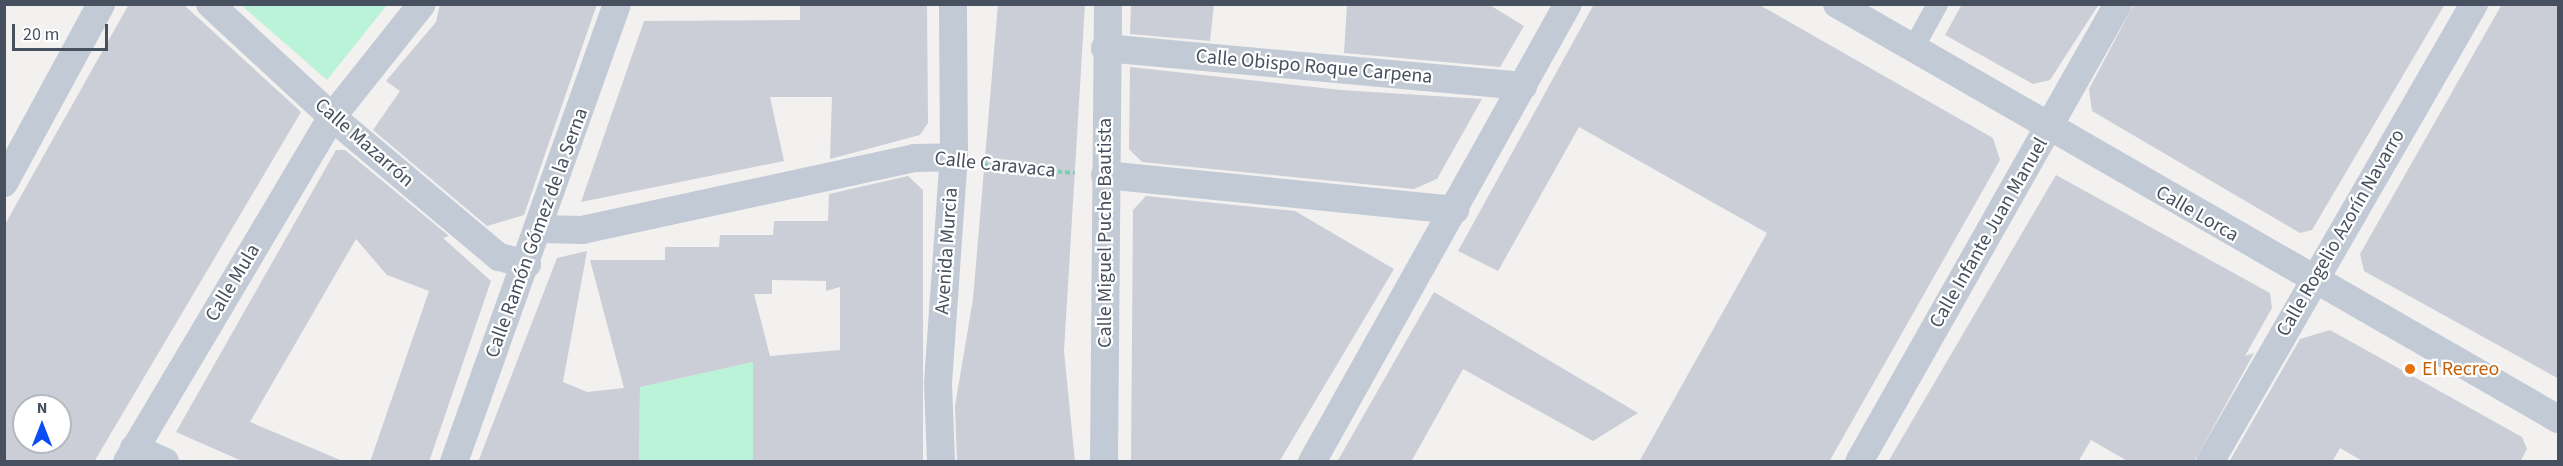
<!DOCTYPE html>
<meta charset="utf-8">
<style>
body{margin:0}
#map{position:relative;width:2563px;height:466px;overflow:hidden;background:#f3f0f0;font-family:"Source Sans 3",sans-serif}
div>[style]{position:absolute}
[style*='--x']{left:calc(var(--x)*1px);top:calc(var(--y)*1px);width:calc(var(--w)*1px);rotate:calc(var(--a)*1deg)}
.green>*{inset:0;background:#bbf3d9}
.building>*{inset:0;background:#cbced6}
.path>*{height:4px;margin-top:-2px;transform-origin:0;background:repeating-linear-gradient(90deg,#70d4b2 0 4.5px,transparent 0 7.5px)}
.pedestrian>*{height:21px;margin:-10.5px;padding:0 10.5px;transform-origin:10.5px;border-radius:10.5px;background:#c2cad6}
.minor>*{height:28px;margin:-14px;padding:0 14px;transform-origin:14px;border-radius:14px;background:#c2cad6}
.dots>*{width:16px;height:16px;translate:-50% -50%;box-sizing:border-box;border:3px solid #fff;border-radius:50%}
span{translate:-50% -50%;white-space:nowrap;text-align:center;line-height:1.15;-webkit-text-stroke:4.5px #fff;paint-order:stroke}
.street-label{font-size:20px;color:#46505f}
.food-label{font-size:20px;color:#c56008}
.left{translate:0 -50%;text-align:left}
.frame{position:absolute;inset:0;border:6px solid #46505f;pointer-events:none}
.north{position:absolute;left:12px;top:394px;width:60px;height:60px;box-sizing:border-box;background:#fff;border:2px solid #b5b9bf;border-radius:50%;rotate:0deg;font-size:16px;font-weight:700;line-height:24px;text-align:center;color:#46505f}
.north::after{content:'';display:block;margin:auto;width:21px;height:27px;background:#0a4df3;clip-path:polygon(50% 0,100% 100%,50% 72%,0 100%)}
.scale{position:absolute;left:12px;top:24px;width:96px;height:27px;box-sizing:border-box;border:3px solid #46505f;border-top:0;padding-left:8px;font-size:18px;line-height:21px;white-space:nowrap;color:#46505f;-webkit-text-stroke:4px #fff;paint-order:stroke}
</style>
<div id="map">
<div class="green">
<div style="clip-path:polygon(241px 5px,387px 5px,327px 80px)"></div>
<div style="clip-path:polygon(753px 362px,753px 461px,639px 462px,640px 387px)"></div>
</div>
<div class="building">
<div style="clip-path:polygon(evenodd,129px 4px,183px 4px,301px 112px,94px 462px,4px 462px,4px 226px,129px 4px,24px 406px,60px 406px,60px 442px,24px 442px,24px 406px)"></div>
<div style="clip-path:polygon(440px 4px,597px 4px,524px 215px,487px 226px,373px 130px,400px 91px,386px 81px,436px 22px)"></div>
<div style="clip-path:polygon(800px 4px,927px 4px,928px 123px,920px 135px,830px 159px,832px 97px,770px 97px,784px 161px,581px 202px,644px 21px,800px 20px)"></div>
<div style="clip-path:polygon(998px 4px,1085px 4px,1064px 351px,1075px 462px,957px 462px,955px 406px,973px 299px)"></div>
<div style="clip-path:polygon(1131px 4px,1214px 4px,1210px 41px,1130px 34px)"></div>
<div style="clip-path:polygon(1488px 4px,1524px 26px,1500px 67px,1344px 53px,1347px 5px)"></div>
<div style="clip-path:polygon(1594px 4px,1758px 4px,1993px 138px,2000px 160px,1829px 462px,1639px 462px,1767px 233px,1579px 127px,1498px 271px,1458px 251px)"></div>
<div style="clip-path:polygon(1962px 4px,2099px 4px,2050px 80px,2033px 84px,1945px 35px)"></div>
<div style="clip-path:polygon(2134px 4px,2445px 4px,2312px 230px,2300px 233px,2092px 111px,2089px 89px)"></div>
<div style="clip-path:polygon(2502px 4px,2559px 4px,2559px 379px,2364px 271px,2360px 254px)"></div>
<div style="clip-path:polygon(1130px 67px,1341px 90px,1482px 99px,1437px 179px,1414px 189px,1142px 162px,1129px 149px)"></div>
<div style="clip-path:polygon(336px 150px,345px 150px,449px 236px,443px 238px,491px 281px,429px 462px,370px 462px,429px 291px,387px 275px,356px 239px,250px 422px,345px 462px,244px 462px,176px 432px)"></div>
<div style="clip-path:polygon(2056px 175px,2270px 293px,2272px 308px,2245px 356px,2254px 353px,2194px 462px,2129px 462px,2091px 440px,2078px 462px,1888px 462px)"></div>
<div style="clip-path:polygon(evenodd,908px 176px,923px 190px,923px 462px,753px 462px,753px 362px,640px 387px,639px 462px,478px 462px,557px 258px,587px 251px,563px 382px,587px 392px,624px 388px,590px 260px,665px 260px,665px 247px,719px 247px,720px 235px,773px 235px,774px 221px,828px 221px,829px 194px,908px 176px,772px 280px,826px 281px,826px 291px,840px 287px,840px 350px,770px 356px,754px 294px,772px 294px,772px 280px)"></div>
<div style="clip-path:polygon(1146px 196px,1295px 211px,1394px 269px,1279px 462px,1131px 462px,1133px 210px)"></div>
<div style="clip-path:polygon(1434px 292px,1638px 413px,1593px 441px,1463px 369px,1411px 462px,1337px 462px)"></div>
<div style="clip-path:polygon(2330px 330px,2522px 437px,2527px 449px,2520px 462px,2364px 462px,2340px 448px,2332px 462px,2229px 462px,2300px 339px)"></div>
</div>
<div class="path">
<div style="--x:983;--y:165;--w:92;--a:5"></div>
</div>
<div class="pedestrian">
<div style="--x:1913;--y:47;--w:49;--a:-60.8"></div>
</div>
<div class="minor">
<div style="--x:210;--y:4;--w:166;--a:42.8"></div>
<div style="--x:332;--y:117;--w:218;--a:40"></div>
<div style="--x:499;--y:257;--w:29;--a:14"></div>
<div style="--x:1837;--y:4;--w:832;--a:29.92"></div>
<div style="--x:1105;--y:48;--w:420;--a:5.2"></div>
<div style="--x:1105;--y:175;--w:352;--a:5.7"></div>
<div style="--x:4;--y:183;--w:204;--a:-61.5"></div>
<div style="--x:540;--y:229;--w:42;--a:1.4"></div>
<div style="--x:582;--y:230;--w:341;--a:-12.2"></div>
<div style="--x:915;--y:158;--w:39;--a:-1"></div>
<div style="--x:134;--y:448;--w:34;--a:24"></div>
<div style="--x:127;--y:462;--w:401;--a:-59.3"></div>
<div style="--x:332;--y:117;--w:144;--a:-51.5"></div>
<div style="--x:454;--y:462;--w:486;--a:-70.4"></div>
<div style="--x:941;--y:462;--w:79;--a:-92.2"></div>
<div style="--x:938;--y:383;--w:227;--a:-86"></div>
<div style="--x:954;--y:157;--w:153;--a:-90.4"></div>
<div style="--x:1104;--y:462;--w:458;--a:-89.5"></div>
<div style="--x:1312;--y:462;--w:525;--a:-60.8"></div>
<div style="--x:1859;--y:462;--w:526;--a:-60.51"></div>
<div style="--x:2210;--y:462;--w:529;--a:-60.04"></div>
</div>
<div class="dots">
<div style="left:2410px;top:369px;background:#e8710a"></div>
</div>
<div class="street-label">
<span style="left:1314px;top:67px;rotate:5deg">Calle Obispo Roque Carpena</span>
<span style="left:364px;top:143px;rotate:41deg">Calle Mazarrón</span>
<span style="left:995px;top:165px;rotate:6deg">Calle Caravaca</span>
<span style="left:2197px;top:214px;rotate:30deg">Calle Lorca</span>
<span style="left:537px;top:233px;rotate:-70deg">Calle Ramón Gómez de la Serna</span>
<span style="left:1105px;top:233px;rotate:-90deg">Calle Miguel Puche Bautista</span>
<span style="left:1989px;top:233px;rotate:-60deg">Calle Infante Juan Manuel</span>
<span style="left:2341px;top:233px;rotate:-60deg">Calle Rogelio Azorín Navarro</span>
<span style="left:947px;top:251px;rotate:-86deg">Avenida Murcia</span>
<span style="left:233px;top:283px;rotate:-59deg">Calle Mula</span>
</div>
<div class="food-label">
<span class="left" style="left:2422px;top:369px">El Recreo</span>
</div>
<div class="frame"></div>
<div class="north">N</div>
<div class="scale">20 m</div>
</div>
